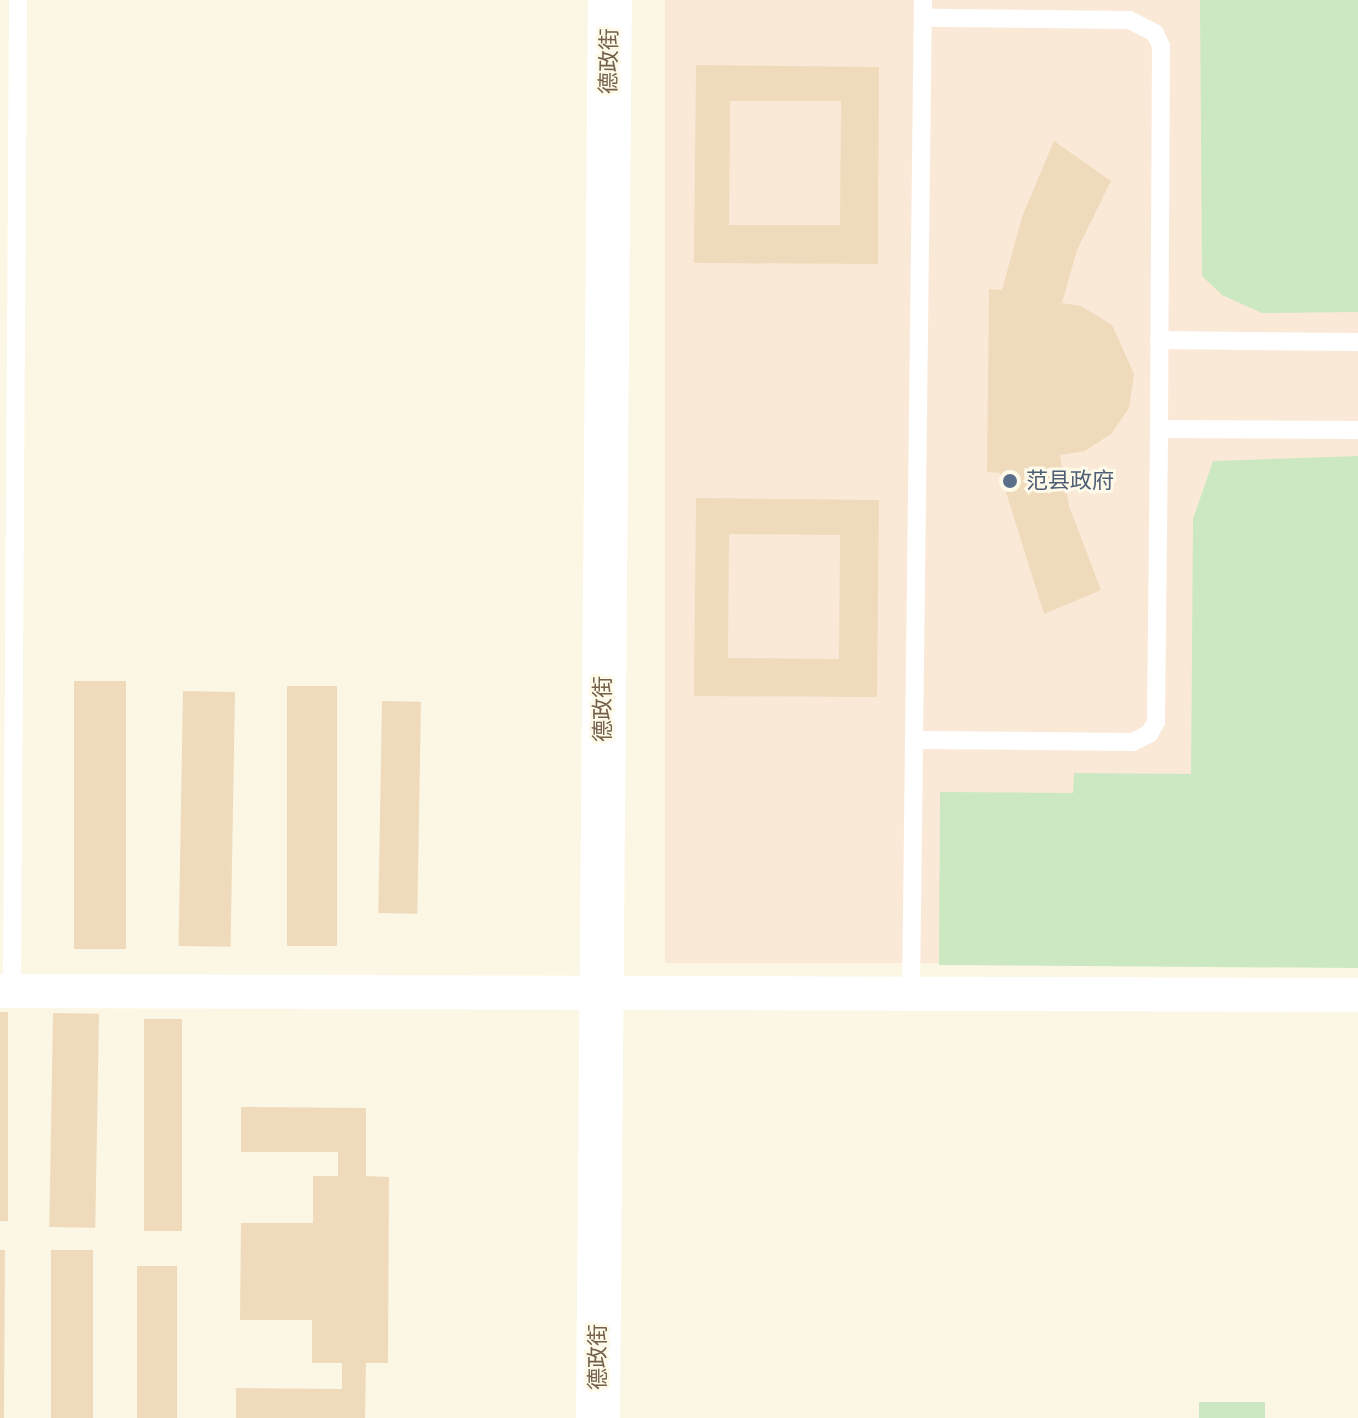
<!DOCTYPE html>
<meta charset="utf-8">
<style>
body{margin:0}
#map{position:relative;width:1358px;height:1418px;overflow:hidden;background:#fbf7e4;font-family:"Fira Sans","Noto Sans SC",sans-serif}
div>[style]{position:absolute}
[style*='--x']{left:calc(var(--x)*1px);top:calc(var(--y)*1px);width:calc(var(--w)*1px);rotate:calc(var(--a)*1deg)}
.commercial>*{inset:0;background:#fbe9d8;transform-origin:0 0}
.green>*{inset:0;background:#cbe8c3;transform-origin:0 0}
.building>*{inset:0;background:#f0dabc;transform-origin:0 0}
.lane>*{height:18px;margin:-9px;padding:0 9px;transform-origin:9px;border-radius:9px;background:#fff}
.street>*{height:34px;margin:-17px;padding:0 17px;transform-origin:17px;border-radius:17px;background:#fff}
.secondary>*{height:44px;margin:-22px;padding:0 22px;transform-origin:22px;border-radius:22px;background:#fff}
.dots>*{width:22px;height:22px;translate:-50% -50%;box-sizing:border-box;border:4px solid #fefaea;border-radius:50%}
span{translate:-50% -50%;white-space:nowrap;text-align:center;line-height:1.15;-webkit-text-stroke:6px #fefaea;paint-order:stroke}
.street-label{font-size:22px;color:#73604a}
.service-label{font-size:22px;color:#4e5e75}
.left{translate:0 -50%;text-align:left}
</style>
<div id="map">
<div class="commercial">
<div style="left:665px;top:0;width:693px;height:963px"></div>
</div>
<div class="green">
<div style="clip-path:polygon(1200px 0,1358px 0,1358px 312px,1262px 313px,1222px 295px,1202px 276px)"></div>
<div style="clip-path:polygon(1358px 456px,1358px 968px,939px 965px,940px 792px,1073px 793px,1074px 773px,1191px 774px,1193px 519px,1213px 461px)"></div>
<div style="left:1265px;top:1402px;width:16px;height:66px;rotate:90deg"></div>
</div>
<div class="building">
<div style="clip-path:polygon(evenodd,696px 65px,879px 67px,878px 264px,694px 263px,696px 65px,730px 101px,841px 101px,840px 225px,729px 225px,730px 101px)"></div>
<div style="clip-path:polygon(1054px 141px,1111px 181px,1077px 250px,1062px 303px,1081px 306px,1112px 325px,1134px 374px,1129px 408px,1111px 434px,1085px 451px,1060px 455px,1069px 506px,1101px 590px,1044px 614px,1000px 473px,987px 472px,989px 289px,1002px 290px,1022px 217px)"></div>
<div style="clip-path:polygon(evenodd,696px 498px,879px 500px,877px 697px,694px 696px,696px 498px,729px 534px,840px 535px,839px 659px,728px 658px,729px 534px)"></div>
<div style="left:74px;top:681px;width:52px;height:268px"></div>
<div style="left:287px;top:686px;width:50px;height:260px"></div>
<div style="left:183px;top:691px;width:52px;height:255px;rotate:1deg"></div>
<div style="left:382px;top:701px;width:39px;height:212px;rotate:1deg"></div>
<div style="left:0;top:1012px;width:8px;height:209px"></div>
<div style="left:53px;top:1013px;width:46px;height:214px;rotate:1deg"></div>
<div style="left:144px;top:1019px;width:38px;height:212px"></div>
<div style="clip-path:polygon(241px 1107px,366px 1108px,366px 1176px,389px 1177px,388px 1363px,366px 1363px,365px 1418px,236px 1418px,236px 1388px,342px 1389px,342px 1363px,312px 1363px,312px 1320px,240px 1320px,241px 1223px,313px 1223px,313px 1176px,338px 1176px,338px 1152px,241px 1152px)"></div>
<div style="clip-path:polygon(0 1250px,5px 1250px,4px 1418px,0 1418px)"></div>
<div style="left:51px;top:1250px;width:42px;height:168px"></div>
<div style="left:137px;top:1266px;width:40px;height:152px"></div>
</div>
<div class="lane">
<div style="--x:1159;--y:340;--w:199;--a:0.6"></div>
<div style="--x:1159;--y:429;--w:199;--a:0.3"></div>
<div style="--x:918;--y:740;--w:215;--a:0.5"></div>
<div style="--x:1133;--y:742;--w:18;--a:-27"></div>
<div style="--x:1149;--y:734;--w:14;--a:-60"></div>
<div style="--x:1156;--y:722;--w:293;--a:-89.4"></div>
<div style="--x:1159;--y:429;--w:383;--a:-89.7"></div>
<div style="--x:1161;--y:46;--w:14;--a:-115"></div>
<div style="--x:1155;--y:33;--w:28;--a:-153"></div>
<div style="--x:1130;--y:20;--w:207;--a:-179.4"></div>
<div style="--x:12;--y:991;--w:991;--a:-89.65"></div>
<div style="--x:911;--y:994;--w:994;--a:-89.31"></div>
</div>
<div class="street">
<div style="--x:0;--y:991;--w:1358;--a:0.17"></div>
</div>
<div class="secondary">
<div style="--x:598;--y:1418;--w:1418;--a:-89.52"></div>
</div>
<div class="dots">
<div style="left:1010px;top:481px;background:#5c6f8a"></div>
</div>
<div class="street-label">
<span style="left:609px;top:61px;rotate:-89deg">德政街</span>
<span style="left:603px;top:709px;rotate:-90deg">德政街</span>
<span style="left:598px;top:1357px;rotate:-90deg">德政街</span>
</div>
<div class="service-label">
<span class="left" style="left:1026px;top:481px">范县政府</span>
</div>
</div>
